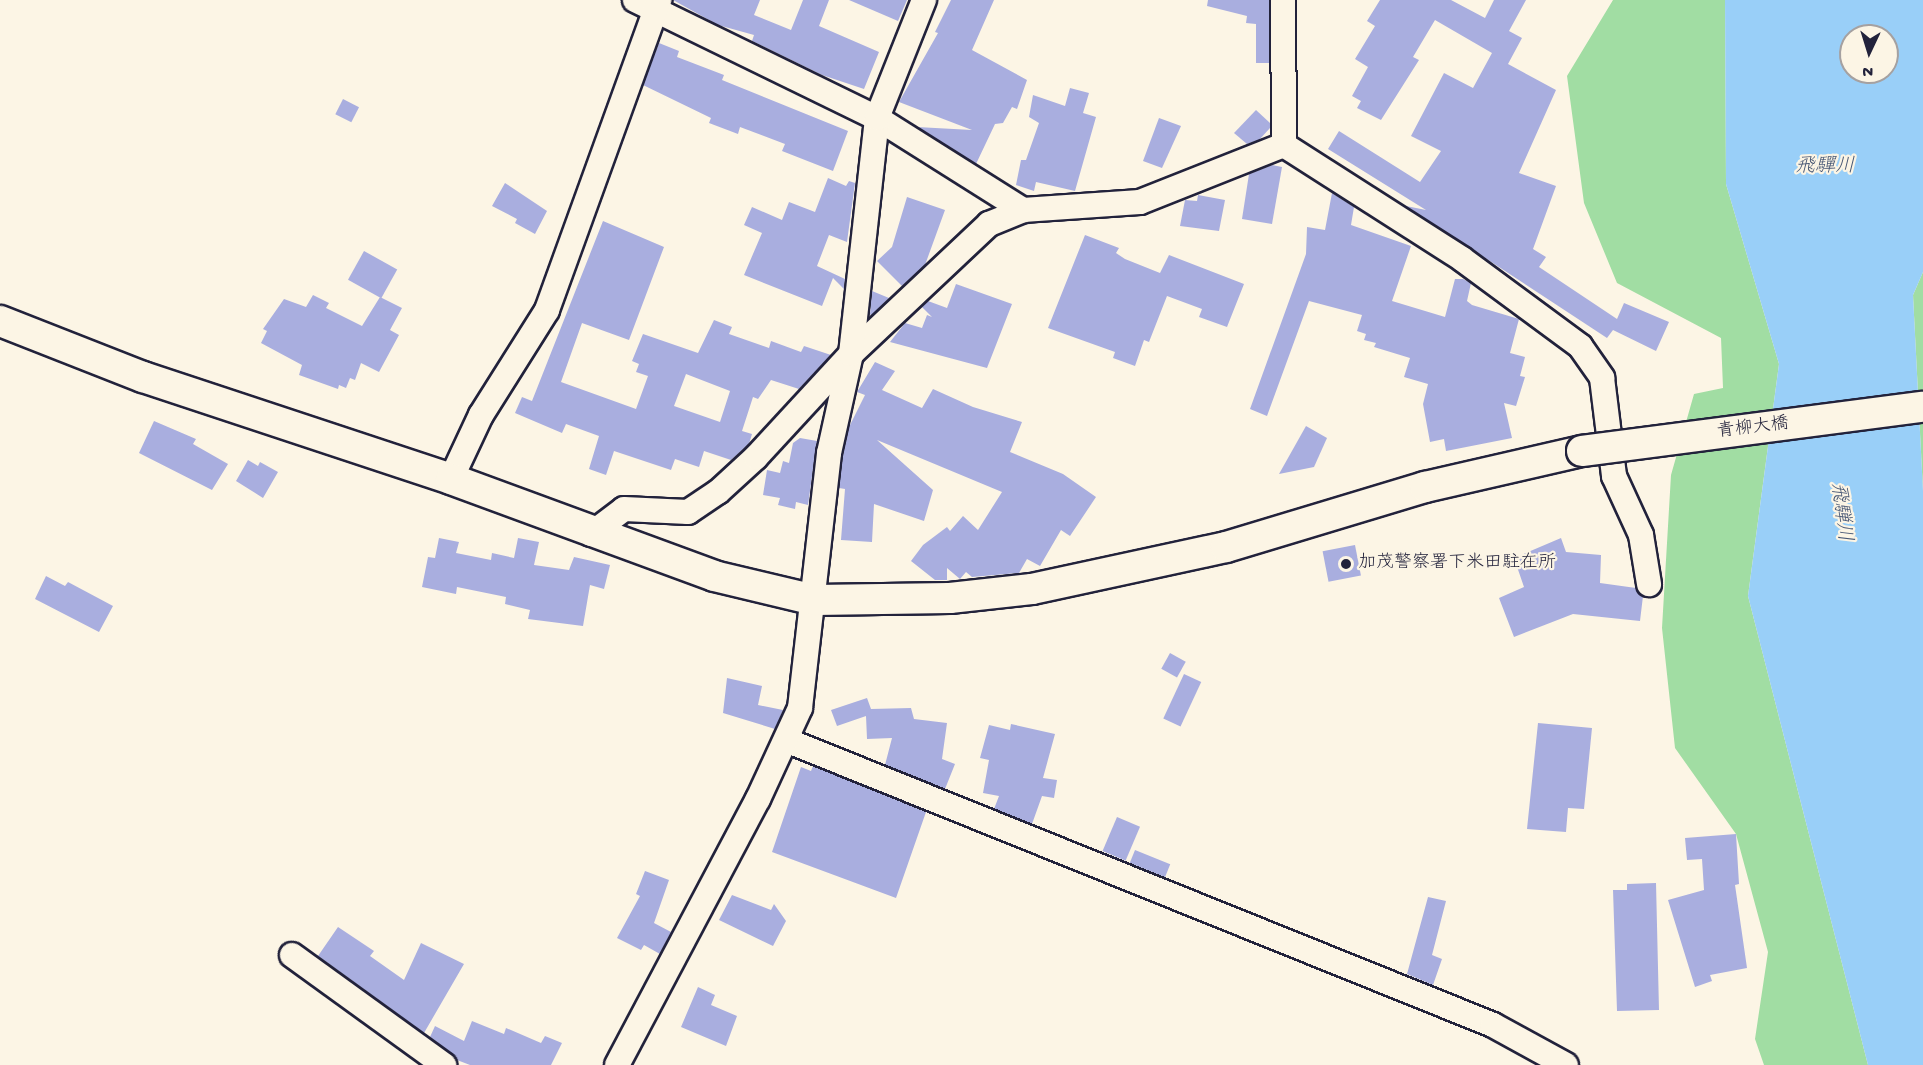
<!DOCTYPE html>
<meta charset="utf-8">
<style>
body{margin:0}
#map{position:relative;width:1923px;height:1065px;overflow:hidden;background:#fcf5e5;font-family:"Gochi Hand","Klee One",sans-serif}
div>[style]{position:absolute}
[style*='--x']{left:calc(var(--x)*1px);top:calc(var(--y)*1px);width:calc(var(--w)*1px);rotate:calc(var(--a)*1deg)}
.green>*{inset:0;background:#a1dda3}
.water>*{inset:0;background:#99cff8}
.building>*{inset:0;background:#a9aedf;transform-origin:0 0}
.roads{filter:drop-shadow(2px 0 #22223b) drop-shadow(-2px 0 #22223b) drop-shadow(0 2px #22223b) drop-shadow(0 -2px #22223b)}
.minor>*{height:24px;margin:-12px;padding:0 12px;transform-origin:12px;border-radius:12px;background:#fcf5e5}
.tertiary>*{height:30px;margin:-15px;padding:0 15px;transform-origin:15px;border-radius:15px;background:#fcf5e5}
.bridges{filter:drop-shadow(2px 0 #22223b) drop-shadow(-2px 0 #22223b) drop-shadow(0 2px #22223b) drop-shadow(0 -2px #22223b)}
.tertiary-bridge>*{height:30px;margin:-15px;padding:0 15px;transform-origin:15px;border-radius:15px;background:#fcf5e5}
.dots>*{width:16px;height:16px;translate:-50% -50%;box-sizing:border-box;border:3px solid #fcf5e5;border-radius:50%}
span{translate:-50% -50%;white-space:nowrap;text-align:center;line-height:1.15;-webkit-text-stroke:4.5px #fcf5e5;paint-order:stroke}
.street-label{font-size:18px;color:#22223b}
.poi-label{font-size:18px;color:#22223b}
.left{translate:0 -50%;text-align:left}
.water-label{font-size:20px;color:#465674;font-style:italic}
.north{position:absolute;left:1839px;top:24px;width:60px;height:60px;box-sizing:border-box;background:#fcf5e5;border:2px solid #a5a1a1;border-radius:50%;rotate:184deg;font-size:16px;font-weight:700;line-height:24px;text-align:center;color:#22223b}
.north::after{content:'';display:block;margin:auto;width:21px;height:27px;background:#22223b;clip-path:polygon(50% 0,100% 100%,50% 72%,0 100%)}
</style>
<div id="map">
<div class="green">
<div style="clip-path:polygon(1613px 0,1725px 0,1726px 184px,1779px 364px,1748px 596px,1868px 1065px,1764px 1065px,1755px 1039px,1768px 952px,1736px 834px,1675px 748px,1662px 628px,1671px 475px,1694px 394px,1723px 388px,1721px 338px,1617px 283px,1584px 203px,1567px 76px)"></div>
<div style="clip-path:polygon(1923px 272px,1923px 491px,1913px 295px)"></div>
</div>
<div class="water">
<div style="clip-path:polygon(evenodd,1725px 0,1923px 0,1923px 272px,1913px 295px,1923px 491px,1923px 1065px,1868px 1065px,1748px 596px,1779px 364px,1726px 184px,1725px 0,1851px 36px,1887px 36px,1887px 72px,1851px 72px,1851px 36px)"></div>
</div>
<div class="building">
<div style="clip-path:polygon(673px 0,760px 0,754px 15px,791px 30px,803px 0,829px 0,819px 26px,879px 52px,864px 89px,822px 75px,752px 41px,754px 35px,718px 25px)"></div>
<div style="clip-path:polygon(849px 0,907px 0,898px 21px)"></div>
<div style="clip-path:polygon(951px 0,994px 0,972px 50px,1027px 80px,1017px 109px,1012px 107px,1003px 123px,995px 124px,976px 164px,917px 127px,972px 130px,899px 102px,938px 33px,935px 32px)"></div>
<div style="clip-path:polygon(1208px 0,1269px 0,1269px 63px,1256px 63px,1256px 24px,1246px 23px,1247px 16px,1207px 6px)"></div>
<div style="clip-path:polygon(1380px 0,1451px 0,1485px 18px,1494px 0,1526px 0,1509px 31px,1522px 38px,1508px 64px,1556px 90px,1519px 173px,1556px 186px,1533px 249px,1546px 257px,1539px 267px,1617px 319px,1624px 303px,1669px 322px,1656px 351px,1613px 330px,1607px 338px,1406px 206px,1426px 210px,1328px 149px,1339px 131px,1420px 182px,1441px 151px,1411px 136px,1444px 73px,1473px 88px,1492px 53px,1435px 20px,1413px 57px,1419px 60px,1381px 120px,1357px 108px,1361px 101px,1352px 96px,1368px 67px,1355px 59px,1375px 26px,1367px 21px)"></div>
<div style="clip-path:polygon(659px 43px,679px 51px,677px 57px,724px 75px,722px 80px,848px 131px,833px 171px,782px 151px,785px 144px,740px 127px,738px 134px,709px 123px,711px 118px,643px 85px)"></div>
<div style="clip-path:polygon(1070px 88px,1089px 93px,1083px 113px,1096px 117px,1075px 191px,1036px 182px,1034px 191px,1016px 185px,1021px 160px,1026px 160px,1039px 123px,1029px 117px,1033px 95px,1065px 106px)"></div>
<div style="left:343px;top:99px;width:18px;height:17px;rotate:27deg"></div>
<div style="clip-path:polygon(1256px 110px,1270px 123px,1270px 128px,1259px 140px,1247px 144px,1234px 133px)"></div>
<div style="clip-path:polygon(1159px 118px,1181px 126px,1162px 168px,1143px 161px)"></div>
<div style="clip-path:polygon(1272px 165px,1282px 167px,1272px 224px,1242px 219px,1249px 174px)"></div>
<div style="clip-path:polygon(828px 178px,846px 186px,849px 181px,855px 183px,847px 242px,829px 235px,817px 266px,845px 279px,844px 289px,833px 278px,822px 306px,744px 275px,762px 233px,744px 225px,752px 207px,782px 220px,789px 202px,815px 212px)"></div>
<div style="clip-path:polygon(505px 183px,547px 211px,535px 234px,515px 223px,517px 219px,492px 206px)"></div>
<div style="clip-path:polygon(1332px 193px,1354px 207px,1351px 225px,1411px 246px,1392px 301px,1445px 317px,1455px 279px,1463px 279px,1471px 283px,1467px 301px,1472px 305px,1519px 319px,1510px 353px,1525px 357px,1520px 376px,1525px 377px,1516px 406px,1504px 403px,1512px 438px,1446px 451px,1444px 439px,1430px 442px,1423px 404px,1428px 384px,1404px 377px,1410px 358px,1374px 347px,1376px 343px,1364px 340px,1366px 334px,1357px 331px,1362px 315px,1309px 301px,1267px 416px,1250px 409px,1306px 254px,1307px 227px,1325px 230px)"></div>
<div style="clip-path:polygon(1198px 195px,1225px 200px,1219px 231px,1180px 226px,1185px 200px,1197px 201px)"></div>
<div style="clip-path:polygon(907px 197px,945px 210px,925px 265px,902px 286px,877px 261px,892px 247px)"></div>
<div style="clip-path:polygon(evenodd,603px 221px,664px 247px,629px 340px,582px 323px,561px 382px,636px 409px,648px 376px,636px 372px,639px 364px,632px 361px,643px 334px,698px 353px,714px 320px,732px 327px,729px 334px,769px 348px,771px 341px,801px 352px,804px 346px,831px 355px,799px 389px,771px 380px,758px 399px,753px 397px,742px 431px,752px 434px,749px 444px,731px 460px,704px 451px,699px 467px,675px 459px,671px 470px,614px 451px,606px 475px,589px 469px,599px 436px,566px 424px,562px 433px,515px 413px,522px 397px,532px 401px,603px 221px,686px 374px,730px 391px,720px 422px,674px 406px,686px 374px)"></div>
<div style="clip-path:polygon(1085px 235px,1119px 248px,1116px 253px,1125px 259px,1160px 273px,1169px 255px,1244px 284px,1227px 327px,1199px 317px,1202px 309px,1167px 296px,1149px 342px,1144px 340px,1135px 366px,1113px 358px,1115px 352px,1048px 328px)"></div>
<div style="left:364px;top:251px;width:38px;height:33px;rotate:29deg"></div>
<div style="clip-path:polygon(956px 284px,1012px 304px,987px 368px,890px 342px,905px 323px,922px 328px,927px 315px,932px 317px,922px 307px,928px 301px,947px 308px)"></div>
<div style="clip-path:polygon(872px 291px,889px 298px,871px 316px,870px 314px)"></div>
<div style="clip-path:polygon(313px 295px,329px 303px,326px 308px,362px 326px,380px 297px,402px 308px,390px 330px,399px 335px,379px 372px,361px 363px,355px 380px,350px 378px,346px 388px,339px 385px,338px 389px,299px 375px,302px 365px,261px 343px,267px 331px,263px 329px,284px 299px,306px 307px)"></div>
<div style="clip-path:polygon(875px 362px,895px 371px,882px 390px,922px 408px,933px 389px,973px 407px,1022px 422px,1010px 452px,1063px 474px,1096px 497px,1070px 536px,1061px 530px,1040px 566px,1027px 559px,1019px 573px,972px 577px,966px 572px,960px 579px,947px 568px,947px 580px,935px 580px,911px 561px,923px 545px,947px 527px,950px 531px,963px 516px,978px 530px,1002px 492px,877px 440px,933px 490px,924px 521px,874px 504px,872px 542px,841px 540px,845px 489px,839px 488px,843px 455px,849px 427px,865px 395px,857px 392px)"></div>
<div style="clip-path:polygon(154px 421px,196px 439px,193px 444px,228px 464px,212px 490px,139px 453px)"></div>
<div style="clip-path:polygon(1306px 426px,1327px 438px,1314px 467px,1279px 474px)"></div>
<div style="clip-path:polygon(800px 438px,817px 441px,808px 505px,796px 502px,795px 509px,778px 505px,780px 498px,763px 495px,767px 470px,780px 473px,783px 461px,789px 463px,793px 443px)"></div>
<div style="clip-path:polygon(248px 460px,258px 466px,260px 462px,278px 472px,263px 498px,236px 481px)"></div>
<div style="clip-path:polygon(439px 538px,459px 542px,456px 553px,491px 560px,492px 553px,514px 558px,518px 538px,539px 542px,534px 565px,569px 570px,574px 557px,610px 565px,604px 589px,590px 585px,583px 626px,528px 619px,530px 610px,505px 604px,506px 597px,457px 587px,456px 594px,422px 587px,428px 557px,435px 558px)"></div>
<div style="clip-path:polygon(1561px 538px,1566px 552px,1601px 555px,1600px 583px,1636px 588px,1643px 596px,1640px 621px,1573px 614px,1514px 637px,1499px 598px,1524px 587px,1514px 558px)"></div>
<div style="left:1355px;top:545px;width:31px;height:33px;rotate:79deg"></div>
<div style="clip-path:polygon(46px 576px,65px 586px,68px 582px,113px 606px,99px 632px,35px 599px)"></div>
<div style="left:1170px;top:653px;width:18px;height:18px;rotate:29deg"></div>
<div style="left:1184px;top:674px;width:19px;height:49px;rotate:25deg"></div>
<div style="clip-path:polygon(727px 678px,762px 686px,758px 705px,783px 710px,775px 729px,723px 713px)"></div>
<div style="clip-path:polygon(867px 698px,871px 709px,911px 708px,914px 719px,947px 723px,942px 759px,955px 764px,945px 789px,885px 765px,892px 738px,867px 739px,866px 716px,837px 726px,831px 710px)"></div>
<div style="clip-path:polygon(1538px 723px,1592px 728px,1584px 809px,1568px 808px,1566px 832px,1527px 829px)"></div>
<div style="clip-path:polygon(1011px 724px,1055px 734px,1043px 778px,1057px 780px,1054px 798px,1042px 796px,1032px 824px,994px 809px,999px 796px,983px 793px,989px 760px,980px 758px,989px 725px,1010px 730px)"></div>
<div style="clip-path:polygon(813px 766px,926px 812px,896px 898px,772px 852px,801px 767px,811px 771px)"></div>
<div style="left:1117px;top:817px;width:25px;height:37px;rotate:23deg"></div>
<div style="clip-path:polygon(1736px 834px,1739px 884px,1735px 885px,1747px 968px,1710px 975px,1712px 981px,1695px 987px,1668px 900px,1704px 890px,1702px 859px,1687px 860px,1685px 838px)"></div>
<div style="left:1135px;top:850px;width:38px;height:14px;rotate:22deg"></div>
<div style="clip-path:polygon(645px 871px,669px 880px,654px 923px,671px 932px,660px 954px,644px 945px,641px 950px,617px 938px,640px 896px,636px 894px)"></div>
<div style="clip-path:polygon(1656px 883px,1659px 1010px,1617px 1011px,1613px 890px,1627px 890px,1627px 884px)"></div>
<div style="clip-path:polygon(732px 895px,771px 910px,774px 904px,786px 921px,773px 946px,719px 920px)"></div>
<div style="clip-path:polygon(1428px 897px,1446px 901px,1432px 955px,1442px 959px,1433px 985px,1407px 974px)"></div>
<div style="clip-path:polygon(338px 927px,374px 951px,370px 956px,404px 980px,421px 943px,464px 964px,424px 1033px,318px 956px)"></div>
<div style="clip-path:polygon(698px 987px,715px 995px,711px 1005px,737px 1016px,726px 1046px,681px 1027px)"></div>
<div style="clip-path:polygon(472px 1021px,504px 1034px,506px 1028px,541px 1043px,545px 1036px,562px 1043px,551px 1065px,470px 1065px,457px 1060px,430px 1037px,435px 1026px,464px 1041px)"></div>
</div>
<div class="roads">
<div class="minor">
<div style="--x:635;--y:0;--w:269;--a:26"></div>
<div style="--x:877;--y:118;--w:173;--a:32.2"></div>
<div style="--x:1283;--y:0;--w:145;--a:89.6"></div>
<div style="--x:1284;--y:145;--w:211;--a:32.6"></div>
<div style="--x:1462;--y:259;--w:147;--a:36.4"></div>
<div style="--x:1580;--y:346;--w:39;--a:55"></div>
<div style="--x:1602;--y:378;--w:99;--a:83"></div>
<div style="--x:1614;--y:476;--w:65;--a:65.4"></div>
<div style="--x:1641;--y:535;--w:50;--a:80.7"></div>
<div style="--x:451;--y:479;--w:71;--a:-64.9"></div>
<div style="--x:481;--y:415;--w:124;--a:-57.8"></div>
<div style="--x:547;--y:310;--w:330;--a:-70.1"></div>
<div style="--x:591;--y:534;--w:41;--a:-37.1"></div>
<div style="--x:624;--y:509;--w:64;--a:2.7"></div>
<div style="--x:688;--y:512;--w:36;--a:-34"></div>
<div style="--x:718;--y:492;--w:52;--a:-42.6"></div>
<div style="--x:756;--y:457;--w:140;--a:-47.3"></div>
<div style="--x:851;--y:354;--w:190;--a:-43.3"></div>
<div style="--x:989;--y:224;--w:37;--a:-22"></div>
<div style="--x:1023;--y:210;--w:117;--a:-3.9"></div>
<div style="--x:1140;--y:202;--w:155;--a:-21.6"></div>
<div style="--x:786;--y:740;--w:762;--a:21.95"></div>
<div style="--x:1493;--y:1025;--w:83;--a:28.7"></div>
<div style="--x:292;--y:955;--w:188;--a:35.9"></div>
<div style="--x:617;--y:1065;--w:301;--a:-62.1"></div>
<div style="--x:758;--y:799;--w:100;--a:-65.2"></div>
<div style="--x:800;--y:708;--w:257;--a:-83.5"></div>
<div style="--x:829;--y:453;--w:101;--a:-77.5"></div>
<div style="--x:851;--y:354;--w:237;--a:-83.7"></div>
<div style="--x:877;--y:118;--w:127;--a:-68.3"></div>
</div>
<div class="tertiary">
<div style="--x:0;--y:321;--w:154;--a:21.4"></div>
<div style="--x:143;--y:377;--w:324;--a:18.3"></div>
<div style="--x:451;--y:479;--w:280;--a:20.2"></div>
<div style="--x:714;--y:576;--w:104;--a:13.4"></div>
<div style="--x:815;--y:600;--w:135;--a:-0.8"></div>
<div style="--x:950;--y:598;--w:82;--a:-6.3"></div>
<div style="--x:1032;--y:589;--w:198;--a:-12.2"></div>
<div style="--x:1226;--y:547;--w:208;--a:-16.8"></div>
<div style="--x:1425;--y:487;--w:161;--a:-12.9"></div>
</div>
</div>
<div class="bridges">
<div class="tertiary-bridge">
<div style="--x:1582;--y:451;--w:344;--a:-7.4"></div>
</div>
</div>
<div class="dots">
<div style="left:1346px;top:564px;background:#22223b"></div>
</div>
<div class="street-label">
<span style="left:1753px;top:429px;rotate:-7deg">青柳大橋</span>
</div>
<div class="poi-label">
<span class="left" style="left:1358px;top:564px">加茂警察署下米田駐在所</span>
</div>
<div class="water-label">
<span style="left:1825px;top:167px">飛驒川</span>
<span style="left:1840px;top:512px;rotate:83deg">飛騨川</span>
</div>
<div class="north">N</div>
</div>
